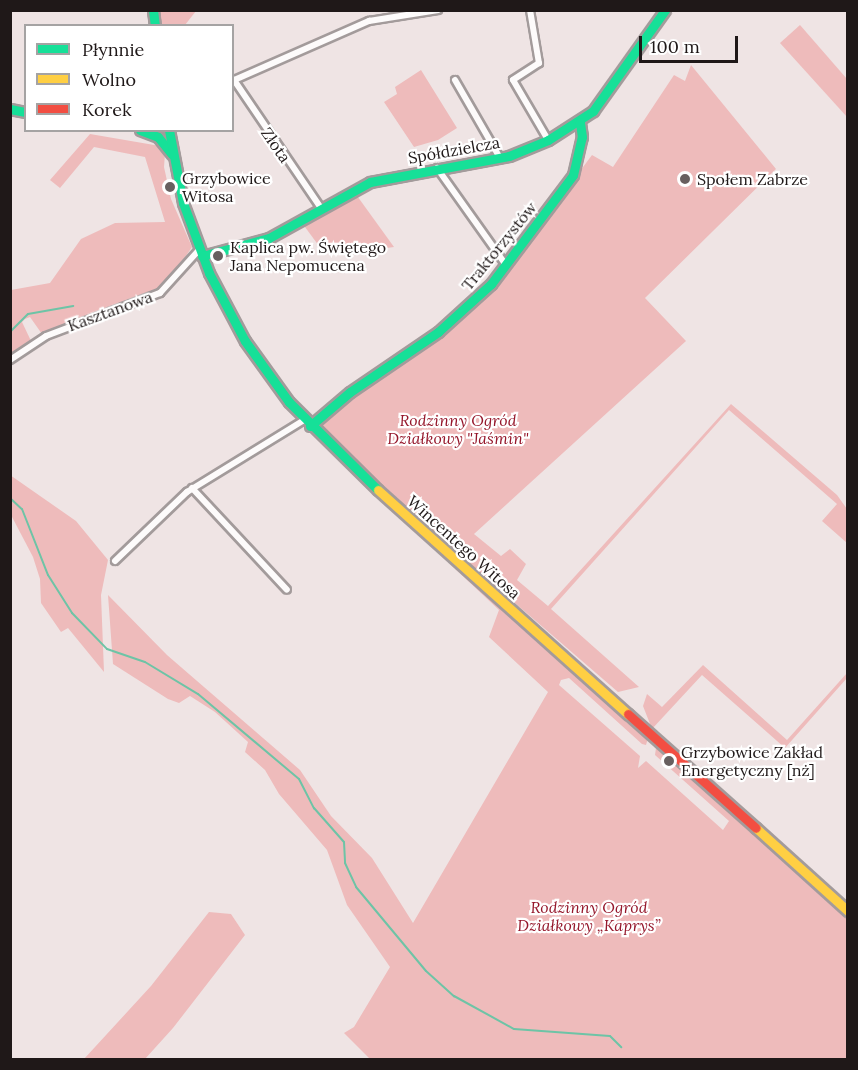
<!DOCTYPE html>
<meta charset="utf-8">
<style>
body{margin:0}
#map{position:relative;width:858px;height:1070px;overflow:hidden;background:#efe4e4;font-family:Lora,serif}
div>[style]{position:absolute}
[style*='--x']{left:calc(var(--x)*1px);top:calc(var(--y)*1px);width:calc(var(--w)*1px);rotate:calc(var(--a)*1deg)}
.green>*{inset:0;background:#ebb}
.stream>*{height:2px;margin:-1px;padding:0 1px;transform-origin:1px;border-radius:1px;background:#6dc4a6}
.roads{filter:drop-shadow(2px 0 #a39b9b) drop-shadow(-2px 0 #a39b9b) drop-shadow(0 2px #a39b9b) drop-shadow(0 -2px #a39b9b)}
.street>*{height:6px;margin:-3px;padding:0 3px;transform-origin:3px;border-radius:3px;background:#fdfbfb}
.fast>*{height:9px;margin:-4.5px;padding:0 4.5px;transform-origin:4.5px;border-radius:4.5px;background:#16e098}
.slow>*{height:9px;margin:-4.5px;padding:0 4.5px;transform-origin:4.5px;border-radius:4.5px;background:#ffcf43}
.jam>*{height:9px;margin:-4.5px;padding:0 4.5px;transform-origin:4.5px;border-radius:4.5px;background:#f24e42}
.dots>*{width:16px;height:16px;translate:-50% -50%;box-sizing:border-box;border:3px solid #fff;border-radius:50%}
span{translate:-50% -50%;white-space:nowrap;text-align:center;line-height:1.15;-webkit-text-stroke:4.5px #fff;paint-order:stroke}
.street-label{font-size:16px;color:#1f1818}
.poi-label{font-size:16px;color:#1f1818}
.left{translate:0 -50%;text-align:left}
.park-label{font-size:16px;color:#95172b;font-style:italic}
.frame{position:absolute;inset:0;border:12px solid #1f1818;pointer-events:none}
.legend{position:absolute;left:24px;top:24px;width:210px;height:108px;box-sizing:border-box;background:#fff;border:2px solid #a5a3a3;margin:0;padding:8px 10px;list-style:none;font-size:18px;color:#1f1818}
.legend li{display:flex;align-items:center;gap:12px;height:30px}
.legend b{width:30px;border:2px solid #a5a3a3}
.scale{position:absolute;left:639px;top:36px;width:99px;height:27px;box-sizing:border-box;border:3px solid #1f1818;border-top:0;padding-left:8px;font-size:18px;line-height:21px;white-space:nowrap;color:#1f1818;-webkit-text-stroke:4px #fff;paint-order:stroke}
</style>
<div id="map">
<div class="green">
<div style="clip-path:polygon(157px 11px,196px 10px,196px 11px,185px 25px,159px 26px)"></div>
<div style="clip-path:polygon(800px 25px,847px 79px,847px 117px,780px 43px)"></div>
<div style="clip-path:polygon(691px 65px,776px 169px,645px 298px,686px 341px,474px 534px,501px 556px,510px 549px,526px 564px,517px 580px,548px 606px,731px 404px,837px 495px,847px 509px,847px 543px,822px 521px,837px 504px,729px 410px,551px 609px,639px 687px,618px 692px,463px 558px,457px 544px,453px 552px,318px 429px,317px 422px,321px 424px,342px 404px,431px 342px,492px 289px,592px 155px,613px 167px,674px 75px,685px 81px)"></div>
<div style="clip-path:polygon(421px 70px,457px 128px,438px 140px,414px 147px,384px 102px,397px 94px,395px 87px)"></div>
<div style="clip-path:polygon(90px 134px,160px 146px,165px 153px,164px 167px,171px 199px,192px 247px,167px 284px,152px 294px,42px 334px,30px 317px,25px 319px,22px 322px,31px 341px,11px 357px,11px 290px,50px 283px,81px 239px,115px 223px,165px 222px,145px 157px,94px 147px,60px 188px,50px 180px)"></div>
<div style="clip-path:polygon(355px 193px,394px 247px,372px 250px,319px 246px,302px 223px)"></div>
<div style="clip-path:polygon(304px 427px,648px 738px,646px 745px,642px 744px,569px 678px,561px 680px,559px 685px,640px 756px,638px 768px,646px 761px,723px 830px,729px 821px,655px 755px,656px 748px,847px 916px,847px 1059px,370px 1059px,344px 1033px,354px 1027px,390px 967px,347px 905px,327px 850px,279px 794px,265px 770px,245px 752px,248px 742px,215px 712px,190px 696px,179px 703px,168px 699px,113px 664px,108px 595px,167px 655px,300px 770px,331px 816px,372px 858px,413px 923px,548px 692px,489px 637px,499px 610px)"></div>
<div style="clip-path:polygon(10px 475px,76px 521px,108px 560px,101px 595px,104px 672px,68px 628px,61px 632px,41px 603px,40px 579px,33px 557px,11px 515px)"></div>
<div style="clip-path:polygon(703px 665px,787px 740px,847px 673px,847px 678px,785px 748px,702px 675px,652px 729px,643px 706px,647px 694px,662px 707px)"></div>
<div style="clip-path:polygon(209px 912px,231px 914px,245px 935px,173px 1028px,145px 1059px,84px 1059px,151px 986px)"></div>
</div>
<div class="stream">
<div style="--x:848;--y:221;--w:27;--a:90"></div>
<div style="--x:10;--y:332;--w:25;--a:-45"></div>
<div style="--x:28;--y:314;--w:46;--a:-10.1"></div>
<div style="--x:10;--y:498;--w:16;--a:43"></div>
<div style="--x:22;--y:509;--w:71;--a:68.5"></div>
<div style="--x:48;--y:575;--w:45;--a:57.7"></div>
<div style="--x:72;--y:613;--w:50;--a:45.8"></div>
<div style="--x:107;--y:649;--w:40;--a:18.9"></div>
<div style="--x:145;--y:662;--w:62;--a:31.1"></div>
<div style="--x:198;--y:694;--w:132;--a:40.1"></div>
<div style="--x:299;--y:779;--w:33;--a:63"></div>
<div style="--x:314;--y:808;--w:45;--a:48.6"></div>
<div style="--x:344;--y:842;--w:21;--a:87"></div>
<div style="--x:345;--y:863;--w:26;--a:65"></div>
<div style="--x:356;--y:887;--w:109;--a:50.2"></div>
<div style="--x:426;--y:971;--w:38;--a:42"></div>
<div style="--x:454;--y:996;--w:68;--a:28.8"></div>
<div style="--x:514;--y:1029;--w:96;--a:4.2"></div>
<div style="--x:610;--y:1036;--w:16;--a:45"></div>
</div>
<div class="roads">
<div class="street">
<div style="--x:530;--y:10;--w:54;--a:80.4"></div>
<div style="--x:539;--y:63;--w:31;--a:147"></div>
<div style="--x:513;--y:80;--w:69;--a:59.7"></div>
<div style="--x:234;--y:80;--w:155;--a:55.8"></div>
<div style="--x:455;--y:80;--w:90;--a:60"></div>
<div style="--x:232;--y:81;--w:150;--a:-23.7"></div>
<div style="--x:369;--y:21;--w:70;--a:-9.1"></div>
<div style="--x:437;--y:168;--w:119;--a:54.6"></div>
<div style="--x:10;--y:360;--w:43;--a:-33.7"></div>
<div style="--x:46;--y:336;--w:122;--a:-20.7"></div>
<div style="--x:160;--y:293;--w:58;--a:-47.8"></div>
<div style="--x:192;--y:488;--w:139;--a:47"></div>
<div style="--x:115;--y:561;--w:100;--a:-43.8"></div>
<div style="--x:187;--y:492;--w:137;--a:-31.6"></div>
</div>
<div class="fast">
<div style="--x:153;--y:10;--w:16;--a:83"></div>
<div style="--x:10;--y:109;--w:16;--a:11"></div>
<div style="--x:140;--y:130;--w:19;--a:21"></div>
<div style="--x:158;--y:137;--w:22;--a:51"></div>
<div style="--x:169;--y:130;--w:74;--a:79.1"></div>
<div style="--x:183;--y:203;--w:75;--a:69.6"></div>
<div style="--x:209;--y:273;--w:77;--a:62.1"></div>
<div style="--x:245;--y:341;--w:75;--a:54.2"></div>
<div style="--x:289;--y:402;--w:125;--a:44.7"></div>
<div style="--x:202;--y:256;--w:69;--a:-15"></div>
<div style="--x:269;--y:238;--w:115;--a:-29"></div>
<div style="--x:370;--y:182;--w:141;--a:-10.6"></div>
<div style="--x:509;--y:156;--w:42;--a:-22.3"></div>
<div style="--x:548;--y:140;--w:54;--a:-32.8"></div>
<div style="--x:593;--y:111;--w:124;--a:-54.5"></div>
<div style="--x:310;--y:426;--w:52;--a:-40.4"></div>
<div style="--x:350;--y:392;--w:107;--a:-34.3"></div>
<div style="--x:438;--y:332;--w:72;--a:-42.2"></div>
<div style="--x:491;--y:284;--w:136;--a:-53"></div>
<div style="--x:573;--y:175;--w:39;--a:-77"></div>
<div style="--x:582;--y:137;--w:15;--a:-98"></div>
</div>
<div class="slow">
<div style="--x:378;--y:490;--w:336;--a:41.9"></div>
<div style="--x:756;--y:828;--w:124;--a:42.1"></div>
</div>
<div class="jam">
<div style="--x:628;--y:714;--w:171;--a:41.7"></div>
</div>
</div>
<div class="dots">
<div style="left:685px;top:179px;background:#685f5f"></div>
<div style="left:170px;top:187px;background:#685f5f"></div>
<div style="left:218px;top:256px;background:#685f5f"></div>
<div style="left:669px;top:761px;background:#685f5f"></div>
</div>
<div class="street-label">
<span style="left:276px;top:145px;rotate:55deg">Złota</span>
<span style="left:454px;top:150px;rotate:-10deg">Spółdzielcza</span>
<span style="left:499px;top:246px;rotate:-51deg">Traktorzystów</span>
<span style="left:110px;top:311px;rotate:-20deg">Kasztanowa</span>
<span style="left:464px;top:547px;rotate:42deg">Wincentego Witosa</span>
</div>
<div class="poi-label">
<span class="left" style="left:182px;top:187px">Grzybowice<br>Witosa</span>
<span class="left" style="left:697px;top:179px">Społem Zabrze</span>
<span class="left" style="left:230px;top:256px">Kaplica pw. Świętego<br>Jana Nepomucena</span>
<span class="left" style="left:681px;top:761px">Grzybowice Zakład<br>Energetyczny [nż]</span>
</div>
<div class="park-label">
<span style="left:458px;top:429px">Rodzinny Ogród<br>Działkowy "Jaśmin"</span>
<span style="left:589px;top:916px">Rodzinny Ogród<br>Działkowy „Kaprys”</span>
</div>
<div class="frame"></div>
<ul class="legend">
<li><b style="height:8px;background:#16e098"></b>Płynnie</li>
<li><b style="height:8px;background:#ffcf43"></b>Wolno</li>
<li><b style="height:8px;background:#f24e42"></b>Korek</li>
</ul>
<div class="scale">100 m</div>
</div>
